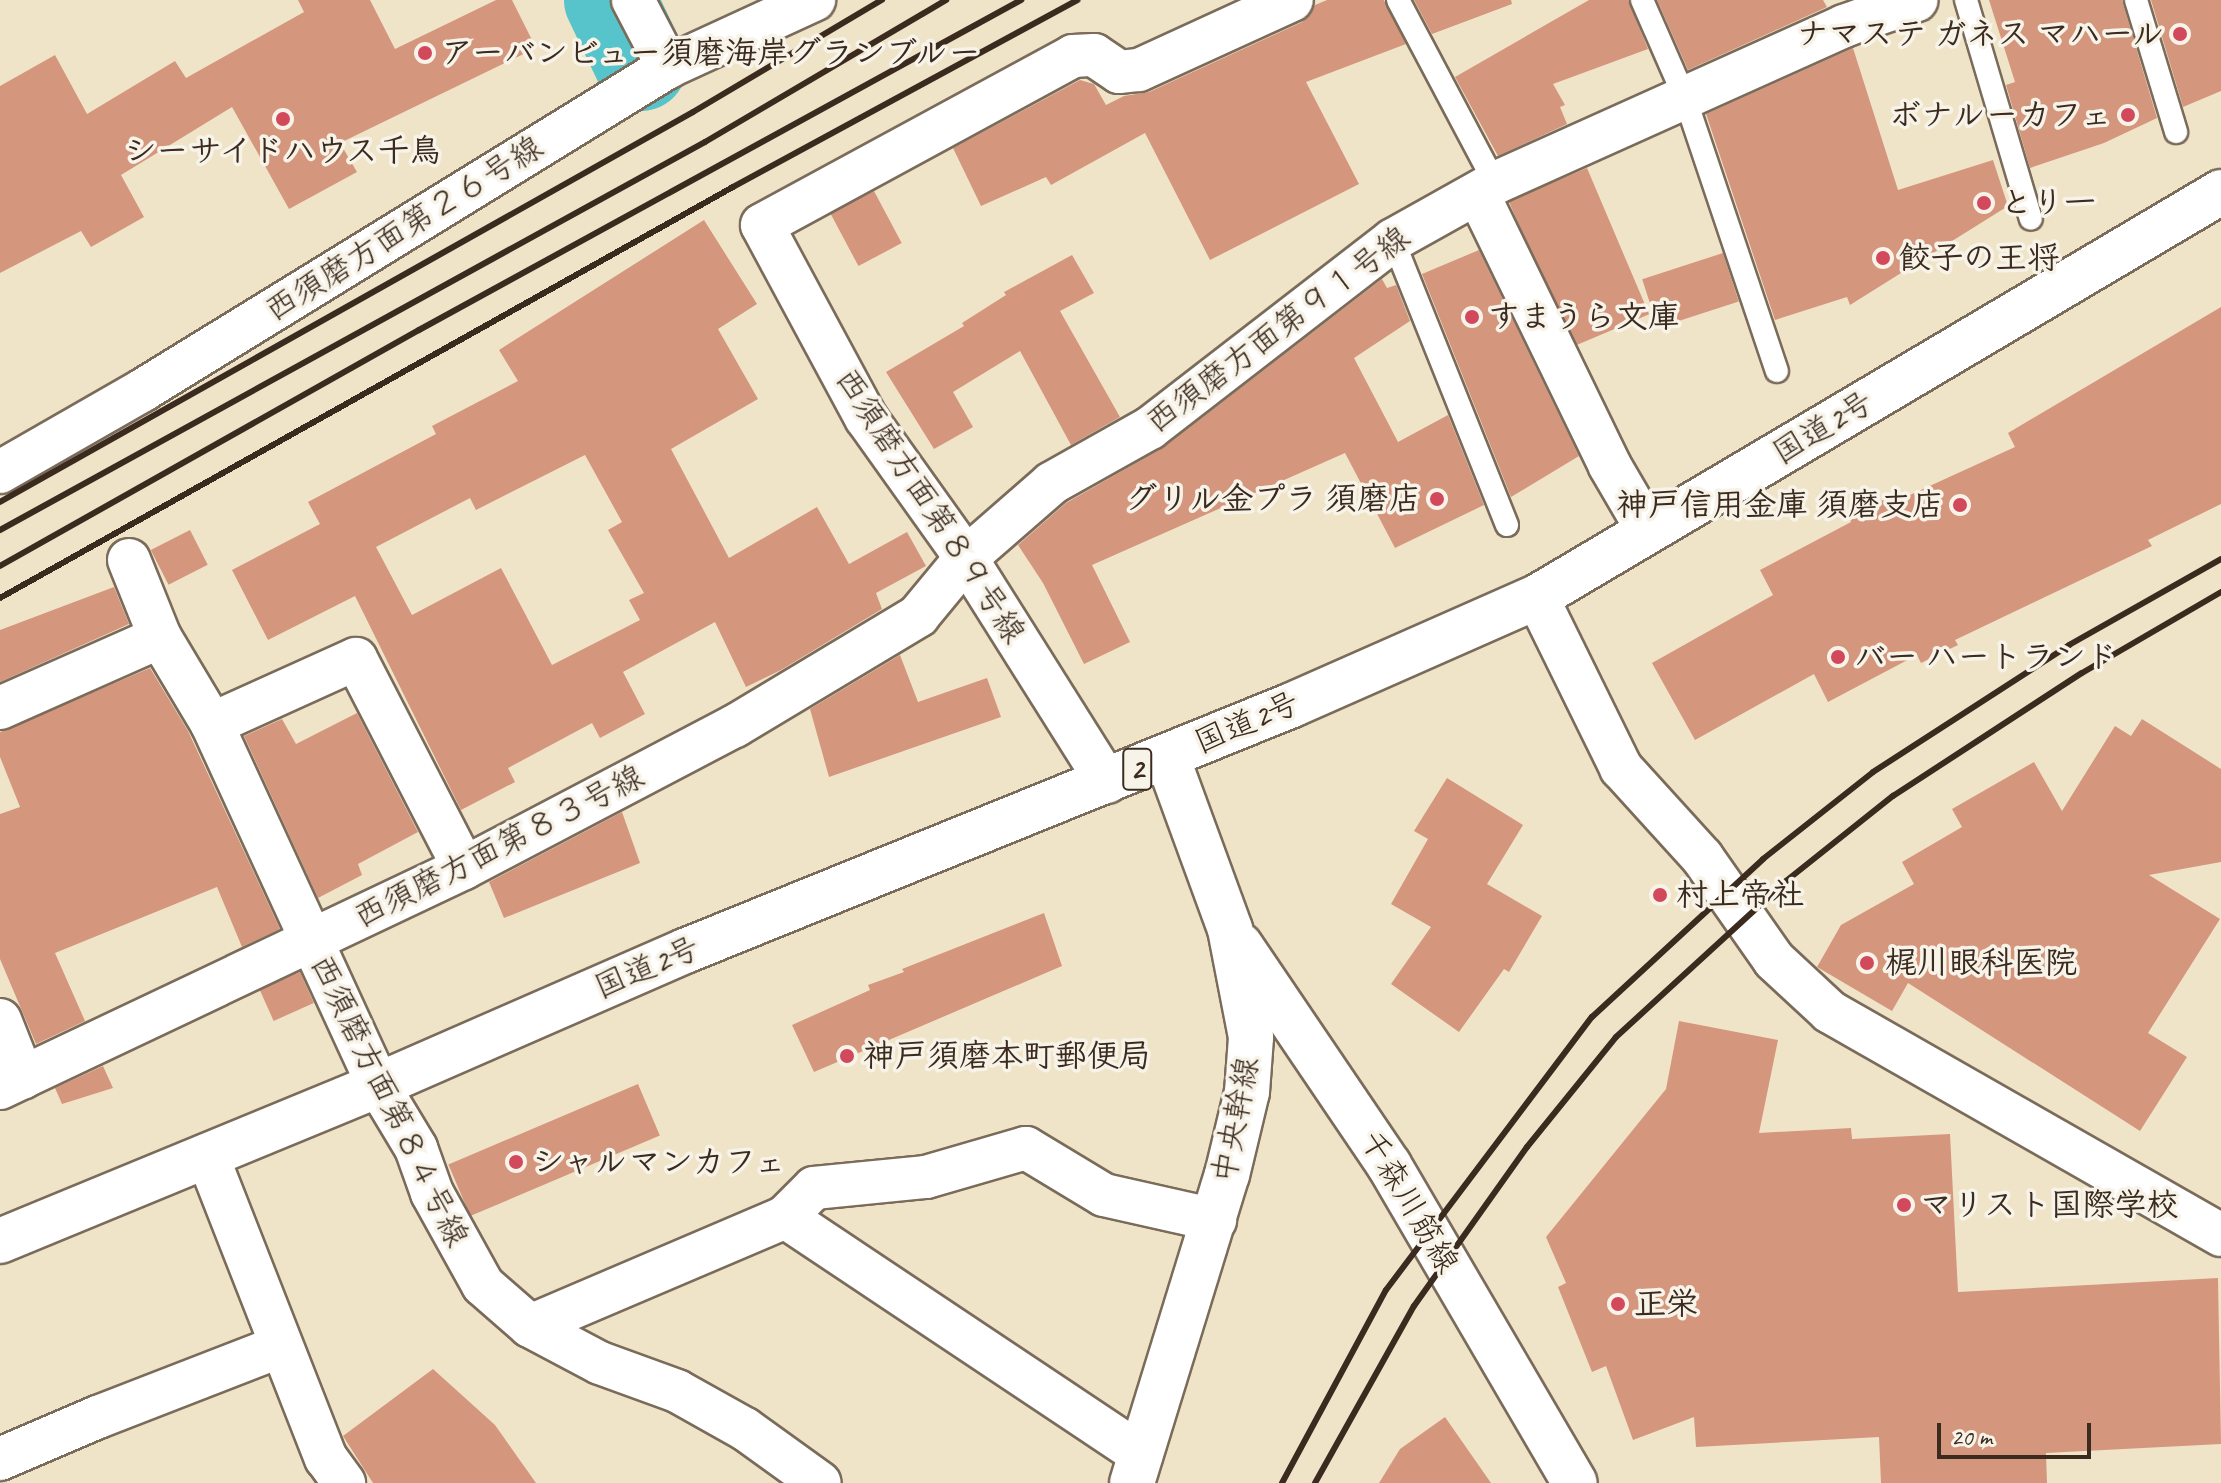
<!DOCTYPE html>
<meta charset="utf-8">
<style>
body{margin:0}
#map{position:relative;width:2221px;height:1483px;overflow:hidden;background:#f0e4c8;font-family:Caveat,"Klee One",sans-serif}
div>[style]{position:absolute}
[style*='--x']{left:calc(var(--x)*1px);top:calc(var(--y)*1px);width:calc(var(--w)*1px);rotate:calc(var(--a)*1deg)}
.river>*{height:92px;margin:-46px;padding:0 46px;transform-origin:46px;border-radius:46px;background:#57c4cc}
.building>*{inset:0;background:#d5967e;transform-origin:0 0}
.roads{filter:drop-shadow(2px 0 #7a6b5a) drop-shadow(-2px 0 #7a6b5a) drop-shadow(0 2px #7a6b5a) drop-shadow(0 -2px #7a6b5a)}
.service>*{height:22px;margin:-11px;padding:0 11px;transform-origin:11px;border-radius:11px;background:#fff}
.minor>*{height:42px;margin:-21px;padding:0 21px;transform-origin:21px;border-radius:21px;background:#fff}
.tertiary>*{height:44px;margin:-22px;padding:0 22px;transform-origin:22px;border-radius:22px;background:#fff}
.trunk>*{height:44px;margin:-22px;padding:0 22px;transform-origin:22px;border-radius:22px;background:#fff}
.rail>*{height:6px;margin:-3px;padding:0 3px;transform-origin:3px;border-radius:3px;background:#3b2a1e}
.dots>*{width:22px;height:22px;translate:-50% -50%;box-sizing:border-box;border:4px solid #f7f3e8;border-radius:50%}
span{translate:-50% -50%;white-space:nowrap;text-align:center;line-height:1.15;-webkit-text-stroke:7px #f7f3e8;paint-order:stroke}
.shield-label span{padding:2px 6px;background:#f7f3e8;border:2px solid;border-radius:6px;-webkit-text-stroke-width:0}
.shield-label{font-size:30px;color:#3b2a1e;font-weight:700}
.poi-label{font-size:32px;color:#3b2a1e;font-weight:700}
.right{translate:-100% -50%;text-align:right}
.left{translate:0 -50%;text-align:left}
.street-label{font-size:32px;color:#3b2a1e}
.scale{position:absolute;left:1937px;top:1423px;width:154px;height:36px;box-sizing:border-box;border:4px solid #3b2a1e;border-top:0;padding-left:10px;font-size:24px;line-height:28px;white-space:nowrap;color:#3b2a1e;-webkit-text-stroke:6px #f7f3e8;paint-order:stroke}
</style>
<div id="map">
<div class="river">
<div style="--x:610;--y:0;--w:72;--a:64.5"></div>
</div>
<div class="building">
<div style="clip-path:polygon(298px 0,370px 0,395px 49px,496px 0,512px 0,536px 48px,340px 143px,357px 172px,289px 209px,232px 107px,121px 175px,144px 217px,91px 247px,81px 231px,0 273px,0 86px,55px 55px,87px 114px,175px 61px,186px 78px,304px 12px)"></div>
<div style="clip-path:polygon(1327px 0,1384px 0,1406px 44px,1306px 82px,1359px 184px,1210px 260px,1145px 133px,1051px 185px,1046px 177px,981px 206px,953px 148px,1080px 80px,1094px 84px,1106px 105px,1124px 96px,1149px 92px,1302px 22px,1315px 5px)"></div>
<div style="clip-path:polygon(1414px 0,1511px 0,1512px 4px,1432px 34px)"></div>
<div style="clip-path:polygon(1589px 0,1628px 0,1648px 49px,1553px 84px,1565px 105px,1560px 107px,1567px 124px,1498px 156px,1455px 77px)"></div>
<div style="clip-path:polygon(1657px 0,1823px 0,1827px 7px,1688px 70px)"></div>
<div style="clip-path:polygon(1989px 0,2122px 0,2157px 118px,2104px 143px,2030px 168px,2006px 85px,2015px 82px)"></div>
<div style="clip-path:polygon(2151px 0,2221px 0,2221px 91px,2183px 107px)"></div>
<div style="clip-path:polygon(1853px 48px,1898px 190px,1993px 160px,2008px 206px,1850px 305px,1847px 297px,1775px 320px,1706px 114px)"></div>
<div style="left:1587px;top:168px;width:159px;height:85px;rotate:67deg"></div>
<div style="left:874px;top:191px;width:59px;height:49px;rotate:62deg"></div>
<div style="clip-path:polygon(evenodd,704px 220px,757px 304px,718px 329px,758px 399px,671px 449px,729px 558px,817px 507px,849px 564px,907px 532px,926px 566px,876px 593px,882px 609px,781px 670px,746px 687px,715px 622px,623px 672px,645px 714px,600px 738px,592px 723px,508px 768px,515px 782px,461px 810px,355px 596px,268px 640px,232px 570px,320px 524px,308px 502px,436px 434px,432px 426px,518px 381px,499px 350px,704px 220px,585px 455px,622px 522px,608px 530px,644px 593px,629px 600px,640px 620px,552px 665px,501px 568px,412px 615px,376px 547px,470px 498px,476px 510px,585px 455px)"></div>
<div style="clip-path:polygon(1479px 250px,1579px 456px,1511px 497px,1422px 274px)"></div>
<div style="left:1723px;top:253px;width:51px;height:85px;rotate:72deg"></div>
<div style="clip-path:polygon(1072px 255px,1094px 293px,1060px 311px,1120px 417px,1071px 445px,1020px 351px,953px 392px,973px 427px,934px 449px,886px 372px,964px 326px,962px 323px,1006px 295px,1004px 292px)"></div>
<div style="clip-path:polygon(1382px 279px,1387px 288px,1396px 285px,1410px 321px,1354px 358px,1398px 442px,1448px 415px,1484px 505px,1395px 548px,1345px 453px,1092px 565px,1130px 642px,1084px 664px,1043px 583px,1018px 545px,1066px 503px,1164px 447px)"></div>
<div style="clip-path:polygon(2221px 307px,2221px 504px,2148px 540px,2152px 546px,1955px 640px,1958px 645px,1921px 663px,1917px 655px,1828px 702px,1814px 674px,1695px 740px,1652px 663px,1773px 595px,1760px 570px,1851px 522px,1849px 517px,1885px 499px,1888px 505px,2015px 447px,2008px 433px)"></div>
<div style="left:190px;top:530px;width:39px;height:44px;rotate:63deg"></div>
<div style="clip-path:polygon(114px 587px,129px 624px,0 682px,0 630px)"></div>
<div style="clip-path:polygon(900px 655px,918px 702px,987px 678px,1001px 717px,829px 777px,810px 709px)"></div>
<div style="clip-path:polygon(150px 668px,188px 731px,280px 929px,242px 947px,217px 887px,55px 953px,85px 1021px,36px 1044px,0 959px,0 814px,20px 807px,0 757px,0 732px)"></div>
<div style="clip-path:polygon(357px 713px,418px 832px,358px 864px,362px 875px,318px 898px,244px 736px,282px 719px,296px 744px)"></div>
<div style="clip-path:polygon(2142px 719px,2221px 769px,2221px 862px,2149px 875px,2220px 919px,2148px 1033px,2187px 1057px,2140px 1131px,1908px 983px,1892px 1011px,1817px 967px,1841px 925px,1914px 884px,1902px 862px,1962px 827px,1952px 809px,2034px 762px,2062px 811px,2115px 726px,2131px 736px)"></div>
<div style="clip-path:polygon(1447px 778px,1523px 825px,1487px 884px,1542px 916px,1509px 972px,1504px 969px,1459px 1032px,1391px 984px,1431px 927px,1391px 904px,1428px 839px,1414px 831px)"></div>
<div style="clip-path:polygon(622px 812px,640px 863px,504px 918px,489px 882px)"></div>
<div style="clip-path:polygon(1044px 913px,1062px 966px,814px 1072px,792px 1025px,870px 990px,868px 985px,904px 972px,902px 969px)"></div>
<div style="left:300px;top:972px;width:34px;height:44px;rotate:66deg"></div>
<div style="clip-path:polygon(1679px 1021px,1778px 1040px,1759px 1133px,1851px 1128px,1852px 1139px,1950px 1134px,1958px 1292px,2218px 1278px,2221px 1444px,2046px 1453px,2047px 1483px,1881px 1483px,1879px 1437px,1696px 1447px,1694px 1417px,1633px 1440px,1606px 1366px,1592px 1372px,1558px 1287px,1566px 1283px,1546px 1237px,1666px 1089px)"></div>
<div style="clip-path:polygon(103px 1066px,113px 1088px,62px 1104px,55px 1088px)"></div>
<div style="left:638px;top:1084px;width:56px;height:206px;rotate:67deg"></div>
<div style="clip-path:polygon(433px 1369px,495px 1425px,536px 1483px,373px 1483px,343px 1436px)"></div>
<div style="clip-path:polygon(1445px 1417px,1491px 1483px,1379px 1483px,1400px 1449px)"></div>
</div>
<div class="roads">
<div class="service">
<div style="--x:1398;--y:0;--w:207;--a:62.1"></div>
<div style="--x:1642;--y:0;--w:107;--a:66.3"></div>
<div style="--x:1685;--y:98;--w:288;--a:71.4"></div>
<div style="--x:1966;--y:0;--w:228;--a:73.5"></div>
<div style="--x:2136;--y:0;--w:138;--a:73.1"></div>
<div style="--x:1393;--y:240;--w:307;--a:68.2"></div>
</div>
<div class="minor">
<div style="--x:633;--y:0;--w:76;--a:62.4"></div>
<div style="--x:1478;--y:194;--w:302;--a:64.1"></div>
<div style="--x:1610;--y:466;--w:75;--a:59.7"></div>
<div style="--x:0;--y:472;--w:165;--a:-29.8"></div>
<div style="--x:143;--y:390;--w:616;--a:-31.6"></div>
<div style="--x:668;--y:67;--w:161;--a:-24.7"></div>
<div style="--x:129;--y:560;--w:83;--a:68.1"></div>
<div style="--x:160;--y:637;--w:101;--a:59.1"></div>
<div style="--x:212;--y:724;--w:397;--a:65.3"></div>
<div style="--x:378;--y:1085;--w:74;--a:58.9"></div>
<div style="--x:416;--y:1148;--w:48;--a:70.4"></div>
<div style="--x:432;--y:1193;--w:105;--a:61"></div>
<div style="--x:483;--y:1285;--w:62;--a:41.1"></div>
<div style="--x:530;--y:1326;--w:79;--a:27.9"></div>
<div style="--x:600;--y:1363;--w:82;--a:20"></div>
<div style="--x:677;--y:1391;--w:78;--a:29.2"></div>
<div style="--x:745;--y:1429;--w:92;--a:35.8"></div>
<div style="--x:1537;--y:597;--w:191;--a:63.8"></div>
<div style="--x:1621;--y:768;--w:120;--a:47.7"></div>
<div style="--x:1702;--y:857;--w:126;--a:55"></div>
<div style="--x:1774;--y:960;--w:76;--a:42.9"></div>
<div style="--x:1830;--y:1012;--w:450;--a:29.7"></div>
<div style="--x:0;--y:708;--w:175;--a:-23.9"></div>
<div style="--x:212;--y:724;--w:158;--a:-24.3"></div>
<div style="--x:356;--y:659;--w:235;--a:62.7"></div>
<div style="--x:1107;--y:782;--w:265;--a:-122.2"></div>
<div style="--x:966;--y:558;--w:172;--a:-125.5"></div>
<div style="--x:866;--y:418;--w:219;--a:-118.3"></div>
<div style="--x:762;--y:225;--w:354;--a:-28.5"></div>
<div style="--x:1073;--y:56;--w:21;--a:-3"></div>
<div style="--x:1094;--y:55;--w:30;--a:34"></div>
<div style="--x:1119;--y:72;--w:20;--a:-6"></div>
<div style="--x:1139;--y:70;--w:168;--a:-24.6"></div>
<div style="--x:0;--y:1020;--w:62;--a:68.4"></div>
<div style="--x:0;--y:1088;--w:514;--a:-25.37"></div>
<div style="--x:464;--y:868;--w:306;--a:-27.7"></div>
<div style="--x:735;--y:726;--w:214;--a:-31"></div>
<div style="--x:918;--y:616;--w:75;--a:-50.4"></div>
<div style="--x:966;--y:558;--w:114;--a:-41.1"></div>
<div style="--x:1052;--y:483;--w:112;--a:-29.3"></div>
<div style="--x:1150;--y:428;--w:307;--a:-37.7"></div>
<div style="--x:1393;--y:240;--w:117;--a:-29.2"></div>
<div style="--x:1495;--y:183;--w:383;--a:-24.2"></div>
<div style="--x:1844;--y:26;--w:77;--a:-19.6"></div>
<div style="--x:207;--y:1155;--w:326;--a:68.6"></div>
<div style="--x:326;--y:1458;--w:31;--a:54"></div>
<div style="--x:785;--y:1217;--w:428;--a:33.7"></div>
<div style="--x:530;--y:1326;--w:277;--a:-23.1"></div>
<div style="--x:785;--y:1217;--w:41;--a:-45"></div>
<div style="--x:814;--y:1188;--w:113;--a:-5.6"></div>
<div style="--x:926;--y:1177;--w:104;--a:-16.2"></div>
<div style="--x:1026;--y:1148;--w:91;--a:31.1"></div>
<div style="--x:1104;--y:1195;--w:114;--a:12.7"></div>
<div style="--x:0;--y:1459;--w:107;--a:-23.2"></div>
<div style="--x:98;--y:1417;--w:196;--a:-21.2"></div>
</div>
<div class="tertiary">
<div style="--x:1240;--y:945;--w:266;--a:55.9"></div>
<div style="--x:1389;--y:1165;--w:368;--a:59.7"></div>
<div style="--x:1132;--y:1483;--w:322;--a:-72.9"></div>
<div style="--x:1227;--y:1175;--w:85;--a:-76.5"></div>
<div style="--x:1247;--y:1092;--w:55;--a:-85.8"></div>
<div style="--x:1251;--y:1037;--w:110;--a:-101"></div>
<div style="--x:1230;--y:929;--w:183;--a:-110.1"></div>
</div>
<div class="trunk">
<div style="--x:0;--y:1241;--w:409;--a:-22.4"></div>
<div style="--x:378;--y:1085;--w:335;--a:-23.6"></div>
<div style="--x:685;--y:951;--w:655;--a:-22.06"></div>
<div style="--x:1292;--y:705;--w:268;--a:-23.8"></div>
<div style="--x:1537;--y:597;--w:795;--a:-30.63"></div>
</div>
</div>
<div class="rail">
<div style="--x:0;--y:502;--w:795;--a:-29.37"></div>
<div style="--x:693;--y:112;--w:220;--a:-30.7"></div>
<div style="--x:0;--y:530;--w:805;--a:-28.83"></div>
<div style="--x:705;--y:142;--w:280;--a:-30.5"></div>
<div style="--x:0;--y:566;--w:481;--a:-29.4"></div>
<div style="--x:419;--y:330;--w:687;--a:-28.73"></div>
<div style="--x:0;--y:598;--w:840;--a:-29.28"></div>
<div style="--x:733;--y:187;--w:392;--a:-28.5"></div>
<div style="--x:1282;--y:1483;--w:219;--a:-61.7"></div>
<div style="--x:1386;--y:1290;--w:342;--a:-53"></div>
<div style="--x:1592;--y:1017;--w:233;--a:-42.7"></div>
<div style="--x:1763;--y:859;--w:140;--a:-38.3"></div>
<div style="--x:1873;--y:772;--w:234;--a:-32.9"></div>
<div style="--x:2069;--y:645;--w:175;--a:-29.5"></div>
<div style="--x:1315;--y:1483;--w:203;--a:-60.8"></div>
<div style="--x:1414;--y:1306;--w:195;--a:-54.6"></div>
<div style="--x:1527;--y:1147;--w:141;--a:-51"></div>
<div style="--x:1616;--y:1037;--w:231;--a:-42.5"></div>
<div style="--x:1786;--y:881;--w:137;--a:-38.5"></div>
<div style="--x:1893;--y:796;--w:225;--a:-33.1"></div>
<div style="--x:2082;--y:673;--w:161;--a:-30.2"></div>
</div>
<div class="dots">
<div style="left:2180px;top:34px;background:#d1495b"></div>
<div style="left:425px;top:53px;background:#d1495b"></div>
<div style="left:2128px;top:115px;background:#d1495b"></div>
<div style="left:283px;top:119px;background:#d1495b"></div>
<div style="left:1984px;top:203px;background:#d1495b"></div>
<div style="left:1883px;top:258px;background:#d1495b"></div>
<div style="left:1472px;top:317px;background:#d1495b"></div>
<div style="left:1437px;top:499px;background:#d1495b"></div>
<div style="left:1960px;top:505px;background:#d1495b"></div>
<div style="left:1838px;top:657px;background:#d1495b"></div>
<div style="left:1660px;top:895px;background:#d1495b"></div>
<div style="left:1867px;top:963px;background:#d1495b"></div>
<div style="left:847px;top:1056px;background:#d1495b"></div>
<div style="left:516px;top:1162px;background:#d1495b"></div>
<div style="left:1904px;top:1205px;background:#d1495b"></div>
<div style="left:1618px;top:1304px;background:#d1495b"></div>
</div>
<div class="shield-label">
<span style="left:1137px;top:769px">2</span>
</div>
<div class="poi-label">
<span class="right" style="left:2164px;top:34px">ナマステ ガネス マハール</span>
<span class="left" style="left:441px;top:53px">アーバンビュー須磨海岸グランブルー</span>
<span class="right" style="left:2112px;top:115px">ボナルーカフェ</span>
<span style="left:283px;top:151px">シーサイドハウス千鳥</span>
<span class="left" style="left:2000px;top:203px">とり一</span>
<span class="left" style="left:1899px;top:258px">餃子の王将</span>
<span class="left" style="left:1488px;top:317px">すまうら文庫</span>
<span class="right" style="left:1421px;top:499px">グリル金プラ 須磨店</span>
<span class="right" style="left:1944px;top:505px">神戸信用金庫 須磨支店</span>
<span class="left" style="left:1854px;top:657px">バー ハートランド</span>
<span class="left" style="left:1676px;top:895px">村上帝社</span>
<span class="left" style="left:1885px;top:963px">梶川眼科医院</span>
<span class="left" style="left:863px;top:1056px">神戸須磨本町郵便局</span>
<span class="left" style="left:532px;top:1162px">シャルマンカフェ</span>
<span class="left" style="left:1920px;top:1205px">マリスト国際学校</span>
<span class="left" style="left:1634px;top:1304px">正栄</span>
</div>
<div class="street-label">
<span style="left:404px;top:229px;rotate:-32deg">西須磨方面第２６号線</span>
<span style="left:1278px;top:330px;rotate:-37deg">西須磨方面第９１号線</span>
<span style="left:1823px;top:428px;rotate:-31deg">国道2号</span>
<span style="left:930px;top:506px;rotate:57deg">西須磨方面第８９号線</span>
<span style="left:1247px;top:723px;rotate:-23deg">国道2号</span>
<span style="left:499px;top:847px;rotate:-27deg">西須磨方面第８３号線</span>
<span style="left:647px;top:968px;rotate:-23deg">国道2号</span>
<span style="left:389px;top:1101px;rotate:64deg">西須磨方面第８４号線</span>
<span style="left:1236px;top:1120px;rotate:-79deg">中央幹線</span>
<span style="left:1409px;top:1202px;rotate:59deg">千森川筋線</span>
</div>
<div class="scale">20 m</div>
</div>
